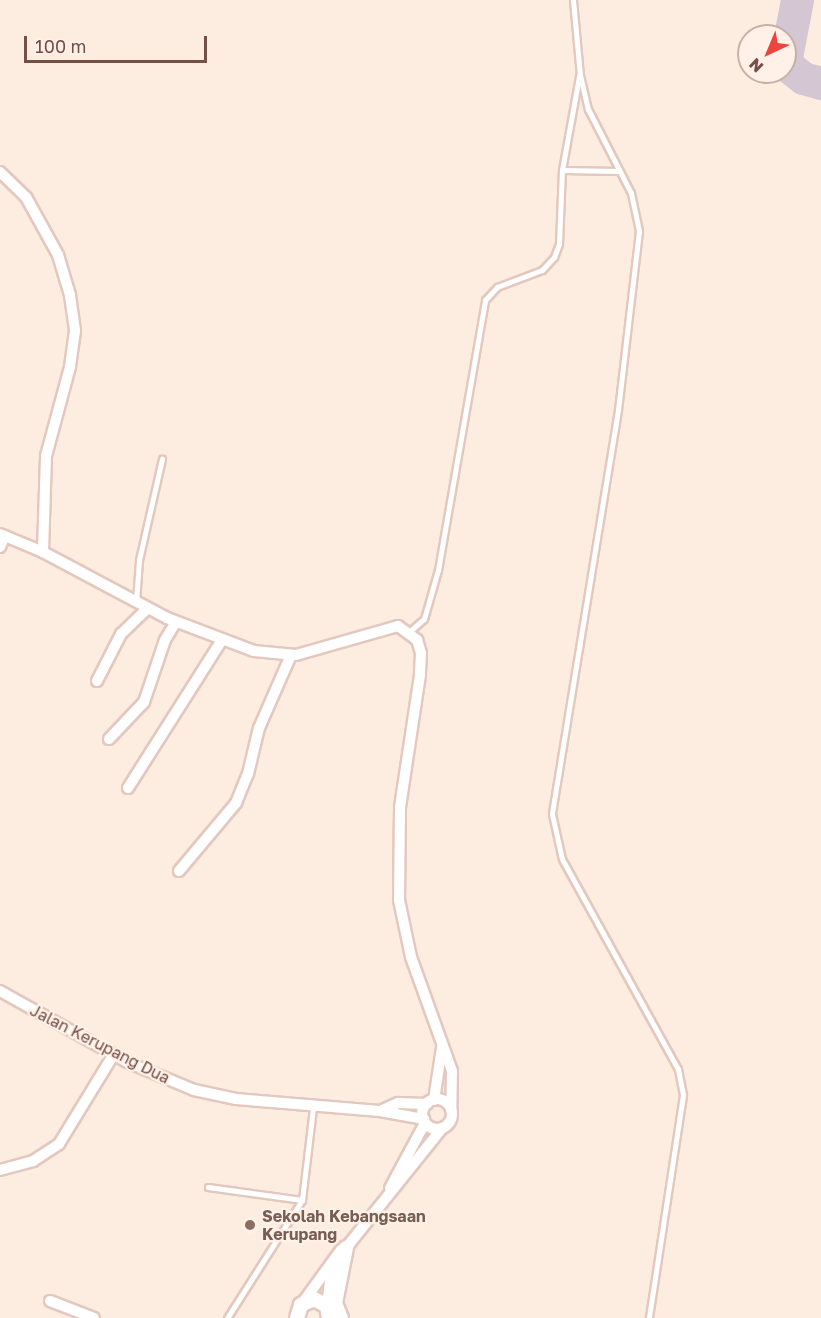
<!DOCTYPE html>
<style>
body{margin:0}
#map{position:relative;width:821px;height:1318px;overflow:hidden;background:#fdece0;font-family:"Golos Text",sans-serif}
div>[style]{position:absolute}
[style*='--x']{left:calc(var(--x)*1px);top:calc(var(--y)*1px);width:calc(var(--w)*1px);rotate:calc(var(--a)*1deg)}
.taxiway>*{height:33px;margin:-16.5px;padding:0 16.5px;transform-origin:16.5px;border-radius:16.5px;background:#d4c6d3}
.roads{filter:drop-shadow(2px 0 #e3c8bf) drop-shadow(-2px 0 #e3c8bf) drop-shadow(0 2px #e3c8bf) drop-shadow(0 -2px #e3c8bf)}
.lane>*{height:5px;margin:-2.5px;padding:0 2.5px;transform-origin:2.5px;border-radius:2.5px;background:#fff}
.street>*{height:10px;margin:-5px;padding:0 5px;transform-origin:5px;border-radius:5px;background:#fff}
.street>.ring{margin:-5px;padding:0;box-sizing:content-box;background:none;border:10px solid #fff;border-radius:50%}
.secondary>*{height:14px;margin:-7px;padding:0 7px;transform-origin:7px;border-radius:7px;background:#fff}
.dots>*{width:16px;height:16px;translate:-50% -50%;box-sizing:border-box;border:3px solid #fff1e7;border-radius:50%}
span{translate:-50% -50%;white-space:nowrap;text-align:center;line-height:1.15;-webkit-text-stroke:4.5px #fff1e7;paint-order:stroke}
.street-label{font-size:16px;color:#744e47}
.education-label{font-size:16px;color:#785e54;font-weight:700}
.left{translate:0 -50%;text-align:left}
.north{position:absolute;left:737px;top:24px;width:60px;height:60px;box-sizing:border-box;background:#fff1e7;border:2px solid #c7b0a7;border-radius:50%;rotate:224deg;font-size:16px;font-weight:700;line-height:24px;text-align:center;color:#744e47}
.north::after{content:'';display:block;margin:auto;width:21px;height:27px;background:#ec4540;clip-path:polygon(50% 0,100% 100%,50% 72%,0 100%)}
.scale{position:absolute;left:24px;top:36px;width:183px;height:27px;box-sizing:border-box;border:3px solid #744e47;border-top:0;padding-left:8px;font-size:18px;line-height:21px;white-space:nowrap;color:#744e47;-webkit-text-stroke:4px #fff1e7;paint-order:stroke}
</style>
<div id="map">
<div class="taxiway">
<div style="--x:797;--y:0;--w:58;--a:100.9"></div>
<div style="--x:786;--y:57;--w:10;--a:73"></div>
<div style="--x:789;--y:67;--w:18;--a:38"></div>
<div style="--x:803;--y:78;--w:19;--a:16"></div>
</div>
<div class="roads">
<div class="lane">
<div style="--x:573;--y:0;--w:75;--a:84.7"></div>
<div style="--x:580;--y:75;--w:35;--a:77"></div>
<div style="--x:588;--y:109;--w:94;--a:62.9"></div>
<div style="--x:631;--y:193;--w:39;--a:78"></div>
<div style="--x:639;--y:231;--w:180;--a:96.7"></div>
<div style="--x:618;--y:410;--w:409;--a:99.3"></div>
<div style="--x:552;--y:814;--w:46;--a:77.5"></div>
<div style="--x:562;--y:859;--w:240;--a:61.1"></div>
<div style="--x:678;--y:1069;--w:26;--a:79"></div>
<div style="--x:683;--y:1095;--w:226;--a:98.7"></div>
<div style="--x:562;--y:170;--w:57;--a:1"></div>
<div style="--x:136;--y:602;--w:42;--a:-85.9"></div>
<div style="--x:139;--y:560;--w:104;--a:-77.2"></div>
<div style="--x:410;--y:631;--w:18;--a:-41"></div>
<div style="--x:424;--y:619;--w:51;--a:-74.1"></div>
<div style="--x:438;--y:570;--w:274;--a:-80.1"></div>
<div style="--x:485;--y:300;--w:18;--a:-47"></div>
<div style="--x:497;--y:287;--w:48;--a:-20.7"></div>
<div style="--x:542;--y:270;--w:18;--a:-47"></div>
<div style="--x:554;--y:257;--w:14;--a:-69"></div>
<div style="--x:559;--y:244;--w:74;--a:-87.7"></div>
<div style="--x:562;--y:170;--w:96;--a:-79.7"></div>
<div style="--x:208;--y:1187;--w:95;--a:7.9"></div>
<div style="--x:302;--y:1200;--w:140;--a:122.4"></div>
<div style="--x:302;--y:1200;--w:93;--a:-83.2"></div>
</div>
<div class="street">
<div style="--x:0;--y:172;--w:36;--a:44"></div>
<div style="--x:26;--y:197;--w:66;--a:61.1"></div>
<div style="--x:58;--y:255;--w:42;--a:73.3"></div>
<div style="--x:70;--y:295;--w:36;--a:82"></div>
<div style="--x:75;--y:331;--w:36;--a:98"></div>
<div style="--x:70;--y:367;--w:92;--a:105.1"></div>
<div style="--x:46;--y:456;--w:96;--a:91.8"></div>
<div style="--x:0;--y:534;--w:47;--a:22.7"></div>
<div style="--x:43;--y:552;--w:140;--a:28"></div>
<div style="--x:167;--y:618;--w:93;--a:20.8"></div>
<div style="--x:254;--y:651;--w:42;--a:5.4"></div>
<div style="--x:296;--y:655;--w:106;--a:-15.9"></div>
<div style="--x:398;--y:626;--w:24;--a:36"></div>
<div style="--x:417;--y:640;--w:14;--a:73"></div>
<div style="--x:421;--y:653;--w:22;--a:93"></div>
<div style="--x:420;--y:675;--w:134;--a:98.6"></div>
<div style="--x:400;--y:808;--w:92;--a:90.6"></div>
<div style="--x:399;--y:900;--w:58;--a:78.1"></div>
<div style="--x:411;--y:957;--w:121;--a:70.2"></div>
<div style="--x:452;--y:1071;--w:39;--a:91"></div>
<div style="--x:0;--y:547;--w:12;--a:-66"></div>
<div style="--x:97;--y:681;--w:53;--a:-62.9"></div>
<div style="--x:121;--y:634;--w:37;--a:-44"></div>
<div style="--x:109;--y:739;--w:51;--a:-46.6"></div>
<div style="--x:144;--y:702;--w:65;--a:-71.3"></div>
<div style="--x:165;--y:640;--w:21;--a:-59"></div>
<div style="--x:128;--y:788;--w:175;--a:-57.6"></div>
<div style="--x:179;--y:871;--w:89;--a:-50"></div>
<div style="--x:236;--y:803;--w:31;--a:-68"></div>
<div style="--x:248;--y:774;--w:47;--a:-76.6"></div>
<div style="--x:259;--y:728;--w:80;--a:-66.3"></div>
<div style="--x:0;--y:991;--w:145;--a:29.2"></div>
<div style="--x:127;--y:1062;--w:73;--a:22.7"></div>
<div style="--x:194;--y:1090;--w:43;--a:12.1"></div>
<div style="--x:236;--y:1099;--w:144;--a:4.8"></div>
<div style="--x:380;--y:1111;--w:45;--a:10.3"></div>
<div class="ring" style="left:422px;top:1099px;width:20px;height:20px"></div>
<div style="--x:434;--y:1100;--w:53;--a:-81.3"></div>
<div style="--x:380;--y:1111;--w:20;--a:-24"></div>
<div style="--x:398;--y:1103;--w:29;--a:2"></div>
<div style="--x:0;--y:1170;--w:34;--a:-15"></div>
<div style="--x:33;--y:1161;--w:31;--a:-33"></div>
<div style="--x:59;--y:1144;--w:105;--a:-58.6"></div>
<div style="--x:390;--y:1188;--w:74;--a:-61.7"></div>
<div style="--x:50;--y:1301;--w:47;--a:21.1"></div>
<div style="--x:301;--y:1305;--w:68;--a:-54"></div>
<div style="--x:327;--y:1306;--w:24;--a:-83"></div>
<div style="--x:330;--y:1282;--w:38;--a:-65"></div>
<div style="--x:346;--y:1248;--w:154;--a:-51.3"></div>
</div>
<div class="secondary">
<div style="--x:297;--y:1318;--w:14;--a:-73"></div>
<div style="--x:301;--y:1305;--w:14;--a:-25"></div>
<div style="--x:314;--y:1299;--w:15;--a:28"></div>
<div style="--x:327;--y:1306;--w:12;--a:81"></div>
<div style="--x:341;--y:1318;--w:16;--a:-112"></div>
<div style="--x:335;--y:1303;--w:56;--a:-78.7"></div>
</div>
</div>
<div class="dots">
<div style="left:250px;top:1225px;background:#8d6e63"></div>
</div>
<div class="street-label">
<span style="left:100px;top:1044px;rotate:27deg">Jalan Kerupang Dua</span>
</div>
<div class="education-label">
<span class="left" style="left:262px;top:1225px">Sekolah Kebangsaan<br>Kerupang</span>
</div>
<div class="north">N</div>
<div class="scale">100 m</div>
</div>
